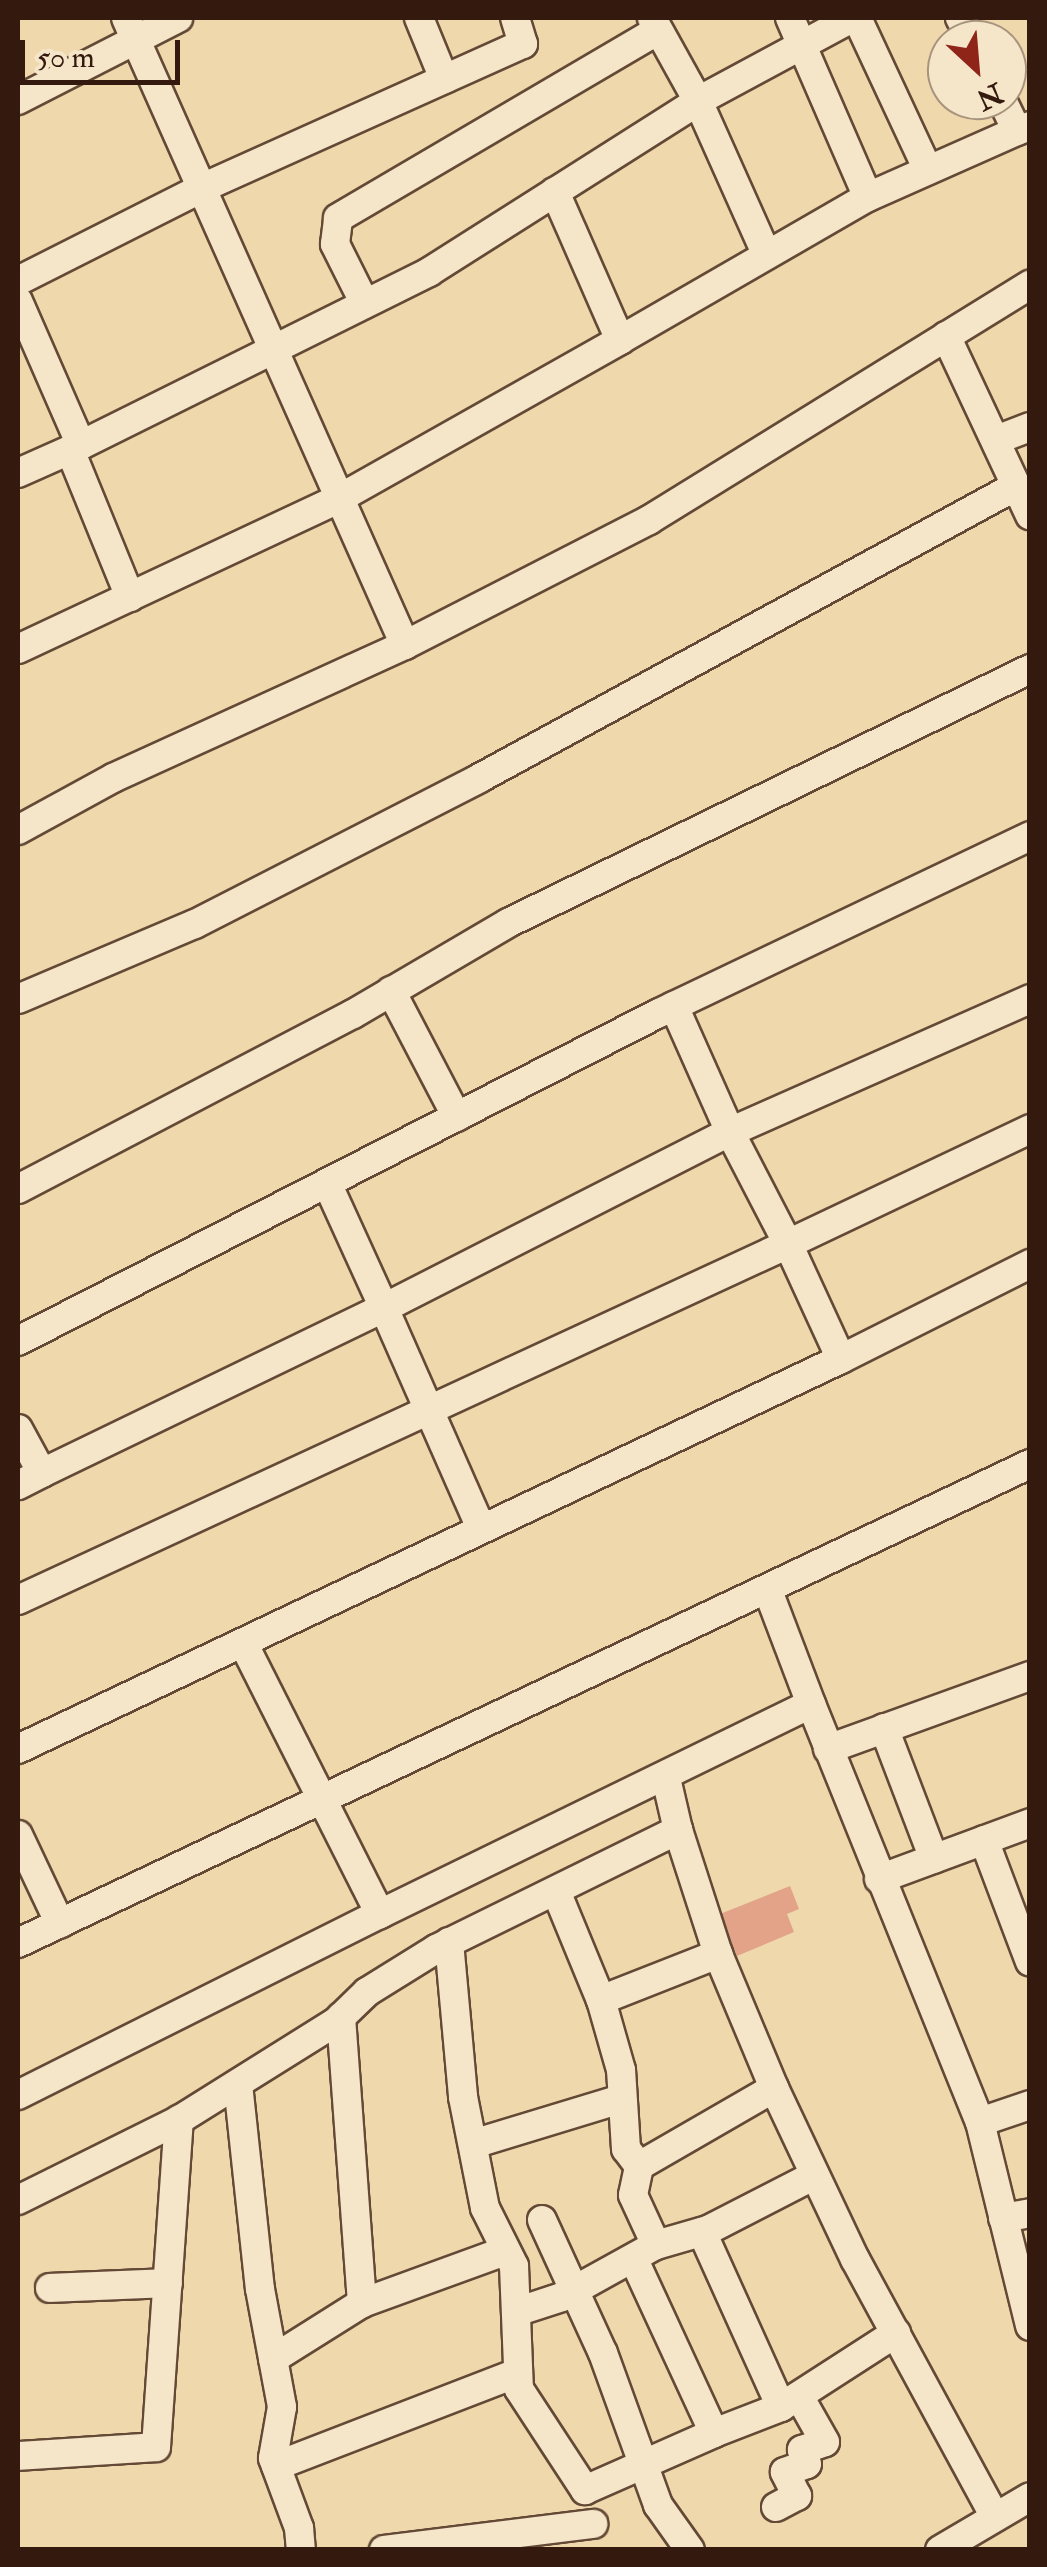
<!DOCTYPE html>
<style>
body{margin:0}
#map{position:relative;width:1047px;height:2567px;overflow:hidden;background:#efd8ac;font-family:"IM FELL Double Pica",serif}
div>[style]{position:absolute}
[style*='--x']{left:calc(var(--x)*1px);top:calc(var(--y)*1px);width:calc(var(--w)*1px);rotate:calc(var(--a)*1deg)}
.building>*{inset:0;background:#e2a389}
.roads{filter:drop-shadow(2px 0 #634936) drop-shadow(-2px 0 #634936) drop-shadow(0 2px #634936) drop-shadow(0 -2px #634936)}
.minor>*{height:28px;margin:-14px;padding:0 14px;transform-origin:14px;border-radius:14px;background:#f5e6c9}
span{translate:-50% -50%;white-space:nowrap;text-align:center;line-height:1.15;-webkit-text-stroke:9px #f5e6c9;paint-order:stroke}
.frame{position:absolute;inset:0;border:20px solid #34190e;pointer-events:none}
.north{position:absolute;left:927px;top:20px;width:100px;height:100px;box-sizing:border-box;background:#f5e6c9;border:2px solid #a8947e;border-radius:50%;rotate:154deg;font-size:28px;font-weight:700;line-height:40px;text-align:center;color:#34190e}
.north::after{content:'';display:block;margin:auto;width:35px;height:45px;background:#8f2418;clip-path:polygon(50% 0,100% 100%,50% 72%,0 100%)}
.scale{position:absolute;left:20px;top:40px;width:160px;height:45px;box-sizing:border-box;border:5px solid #34190e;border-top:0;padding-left:12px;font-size:30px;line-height:35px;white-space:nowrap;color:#34190e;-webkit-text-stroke:8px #f5e6c9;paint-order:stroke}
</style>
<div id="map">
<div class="building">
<div style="clip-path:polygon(790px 1886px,799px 1909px,787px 1914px,794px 1932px,737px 1956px,720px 1914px)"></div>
</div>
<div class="roads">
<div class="minor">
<div style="--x:419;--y:18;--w:66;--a:67.7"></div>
<div style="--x:790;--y:18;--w:195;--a:66.5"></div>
<div style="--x:857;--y:18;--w:166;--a:65"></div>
<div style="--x:960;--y:18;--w:25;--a:61"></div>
<div style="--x:18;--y:100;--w:180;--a:-27.1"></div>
<div style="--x:1002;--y:100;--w:34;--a:64"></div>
<div style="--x:1017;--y:131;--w:14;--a:-21"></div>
<div style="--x:765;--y:251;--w:164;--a:-114.1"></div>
<div style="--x:698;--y:101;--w:175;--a:-28.3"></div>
<div style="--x:18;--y:281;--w:206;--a:-26.8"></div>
<div style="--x:202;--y:188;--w:352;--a:-24.2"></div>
<div style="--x:523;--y:44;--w:27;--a:-107"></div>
<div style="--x:18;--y:301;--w:157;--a:66.4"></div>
<div style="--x:81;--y:445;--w:69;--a:156"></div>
<div style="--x:364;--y:302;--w:65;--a:-116.6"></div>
<div style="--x:335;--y:244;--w:26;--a:-83"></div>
<div style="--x:338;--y:218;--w:371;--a:-30.4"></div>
<div style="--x:946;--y:336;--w:198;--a:64.9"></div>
<div style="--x:620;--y:340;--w:286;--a:-30"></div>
<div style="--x:868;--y:197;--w:163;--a:-23.9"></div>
<div style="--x:996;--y:440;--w:36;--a:-21"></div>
<div style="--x:81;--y:445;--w:389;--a:-26.4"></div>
<div style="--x:429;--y:272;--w:319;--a:-32.4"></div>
<div style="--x:698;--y:101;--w:95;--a:-119"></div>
<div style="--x:70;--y:450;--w:159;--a:67.8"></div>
<div style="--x:405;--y:645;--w:274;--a:-27.1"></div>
<div style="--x:649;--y:520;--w:448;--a:-31.7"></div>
<div style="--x:18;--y:649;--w:356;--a:-25.1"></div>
<div style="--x:340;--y:498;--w:322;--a:-29.4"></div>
<div style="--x:620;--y:340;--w:162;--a:-113.7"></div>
<div style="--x:18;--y:830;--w:108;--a:-28.7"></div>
<div style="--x:113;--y:778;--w:321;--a:-24.5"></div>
<div style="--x:405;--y:645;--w:686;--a:-113.99"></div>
<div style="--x:391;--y:991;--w:142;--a:62.4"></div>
<div style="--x:18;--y:999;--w:192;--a:-23"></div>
<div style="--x:195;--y:924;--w:318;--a:-27.1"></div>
<div style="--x:478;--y:779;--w:613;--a:-28.57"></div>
<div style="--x:18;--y:1189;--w:378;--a:-27.6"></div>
<div style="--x:353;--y:1014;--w:180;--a:-30.4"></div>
<div style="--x:508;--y:923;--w:581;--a:-25.95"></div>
<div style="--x:18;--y:1341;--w:720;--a:-27.1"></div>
<div style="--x:659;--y:1013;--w:411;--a:-25.5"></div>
<div style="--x:841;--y:1359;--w:212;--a:-26.7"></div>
<div style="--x:18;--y:1429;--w:50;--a:61.4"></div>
<div style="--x:42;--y:1473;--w:27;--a:153"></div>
<div style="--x:42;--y:1473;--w:380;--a:-25.8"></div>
<div style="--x:384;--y:1308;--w:137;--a:-114.5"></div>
<div style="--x:481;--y:1528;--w:240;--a:-113.8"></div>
<div style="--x:384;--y:1308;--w:388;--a:-27"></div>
<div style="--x:730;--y:1132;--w:138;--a:-114"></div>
<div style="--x:18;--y:1600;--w:848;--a:-24.81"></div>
<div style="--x:788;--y:1244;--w:126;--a:-117.4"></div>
<div style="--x:730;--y:1132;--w:328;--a:-23.9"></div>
<div style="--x:811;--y:1704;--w:451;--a:68"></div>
<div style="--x:980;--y:2122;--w:53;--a:-18.8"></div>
<div style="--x:884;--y:1728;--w:140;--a:69.1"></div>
<div style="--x:18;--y:1749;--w:911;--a:-25.36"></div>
<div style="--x:841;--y:1359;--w:127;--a:-114.7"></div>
<div style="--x:788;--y:1244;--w:268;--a:-25.4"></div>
<div style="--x:828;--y:1749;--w:215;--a:-19.9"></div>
<div style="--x:678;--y:1830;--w:130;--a:72.1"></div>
<div style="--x:718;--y:1954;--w:145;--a:67.3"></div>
<div style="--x:774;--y:2088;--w:189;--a:64.7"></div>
<div style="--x:855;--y:2259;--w:291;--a:61.5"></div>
<div style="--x:18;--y:1835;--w:98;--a:64.7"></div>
<div style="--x:984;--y:1840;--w:130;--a:69.3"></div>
<div style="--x:879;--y:1879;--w:161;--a:-20.3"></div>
<div style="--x:556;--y:1891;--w:118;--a:67.6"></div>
<div style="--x:380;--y:1914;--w:479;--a:-26"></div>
<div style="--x:811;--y:1704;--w:121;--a:-110.8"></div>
<div style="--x:449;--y:1942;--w:156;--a:84.8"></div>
<div style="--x:463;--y:2097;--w:113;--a:78.8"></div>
<div style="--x:485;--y:2208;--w:65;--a:63.4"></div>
<div style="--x:514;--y:2266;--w:123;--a:87.7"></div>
<div style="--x:519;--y:2389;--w:121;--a:56.8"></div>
<div style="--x:585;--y:2490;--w:141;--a:-23.8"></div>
<div style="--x:714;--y:2433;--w:191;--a:-114.8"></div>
<div style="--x:18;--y:1943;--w:1120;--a:-25.33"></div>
<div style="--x:341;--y:2017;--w:287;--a:85.8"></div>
<div style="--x:238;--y:2084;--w:206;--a:83.9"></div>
<div style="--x:260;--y:2289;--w:120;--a:79.4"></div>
<div style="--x:282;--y:2407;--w:52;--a:100"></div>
<div style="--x:273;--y:2458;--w:75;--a:69.6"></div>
<div style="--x:299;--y:2528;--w:22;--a:85"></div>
<div style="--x:18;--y:2095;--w:405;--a:-26.6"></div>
<div style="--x:380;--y:1914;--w:304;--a:-116.8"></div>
<div style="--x:980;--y:2122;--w:210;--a:76.2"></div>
<div style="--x:473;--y:2144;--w:155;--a:-16.9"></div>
<div style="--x:639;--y:2166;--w:156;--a:-30"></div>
<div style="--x:18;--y:2200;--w:180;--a:-26.4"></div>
<div style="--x:179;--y:2120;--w:185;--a:-32"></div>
<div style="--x:336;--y:2022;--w:43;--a:-44.1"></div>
<div style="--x:367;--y:1992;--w:81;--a:-31.9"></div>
<div style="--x:436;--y:1949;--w:270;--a:-26.2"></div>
<div style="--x:678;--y:1830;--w:53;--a:-103"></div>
<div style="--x:1003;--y:2218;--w:27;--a:-10"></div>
<div style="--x:542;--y:2220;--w:146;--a:65.4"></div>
<div style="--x:603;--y:2353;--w:162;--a:70.1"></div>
<div style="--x:658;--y:2505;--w:55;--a:54.6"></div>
<div style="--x:702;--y:2232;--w:192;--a:65.7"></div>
<div style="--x:781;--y:2407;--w:137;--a:-32.8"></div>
<div style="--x:656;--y:2245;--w:55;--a:-114.7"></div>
<div style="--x:633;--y:2195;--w:30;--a:-78"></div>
<div style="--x:639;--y:2166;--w:21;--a:-127"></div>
<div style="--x:626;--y:2149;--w:79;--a:-93.6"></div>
<div style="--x:621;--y:2070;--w:73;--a:-105.9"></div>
<div style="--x:601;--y:2000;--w:126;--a:-21.5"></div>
<div style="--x:50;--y:2288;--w:118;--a:-2.4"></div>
<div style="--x:516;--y:2312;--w:48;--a:-18.1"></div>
<div style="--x:562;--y:2297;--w:107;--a:-29"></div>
<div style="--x:656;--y:2245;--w:54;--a:-16.1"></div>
<div style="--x:708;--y:2230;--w:120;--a:-27.2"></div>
<div style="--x:273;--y:2359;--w:105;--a:-32.2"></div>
<div style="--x:362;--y:2303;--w:152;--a:-20"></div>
<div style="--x:714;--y:2433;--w:72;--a:-21.2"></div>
<div style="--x:18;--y:2456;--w:138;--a:-3.7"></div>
<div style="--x:156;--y:2447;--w:328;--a:-86"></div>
<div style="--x:276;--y:2466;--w:258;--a:-21.1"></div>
<div style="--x:776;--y:2507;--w:24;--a:-28"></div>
<div style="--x:797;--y:2496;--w:27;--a:-117"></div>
<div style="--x:785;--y:2472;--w:23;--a:-20"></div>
<div style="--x:807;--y:2464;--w:15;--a:-110"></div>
<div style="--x:802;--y:2450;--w:24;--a:-19"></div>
<div style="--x:825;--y:2442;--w:53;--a:-119.5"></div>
<div style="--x:384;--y:2550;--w:211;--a:-7.1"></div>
<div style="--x:940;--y:2550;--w:104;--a:-30.5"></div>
</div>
</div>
<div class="frame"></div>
<div class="north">N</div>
<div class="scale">50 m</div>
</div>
